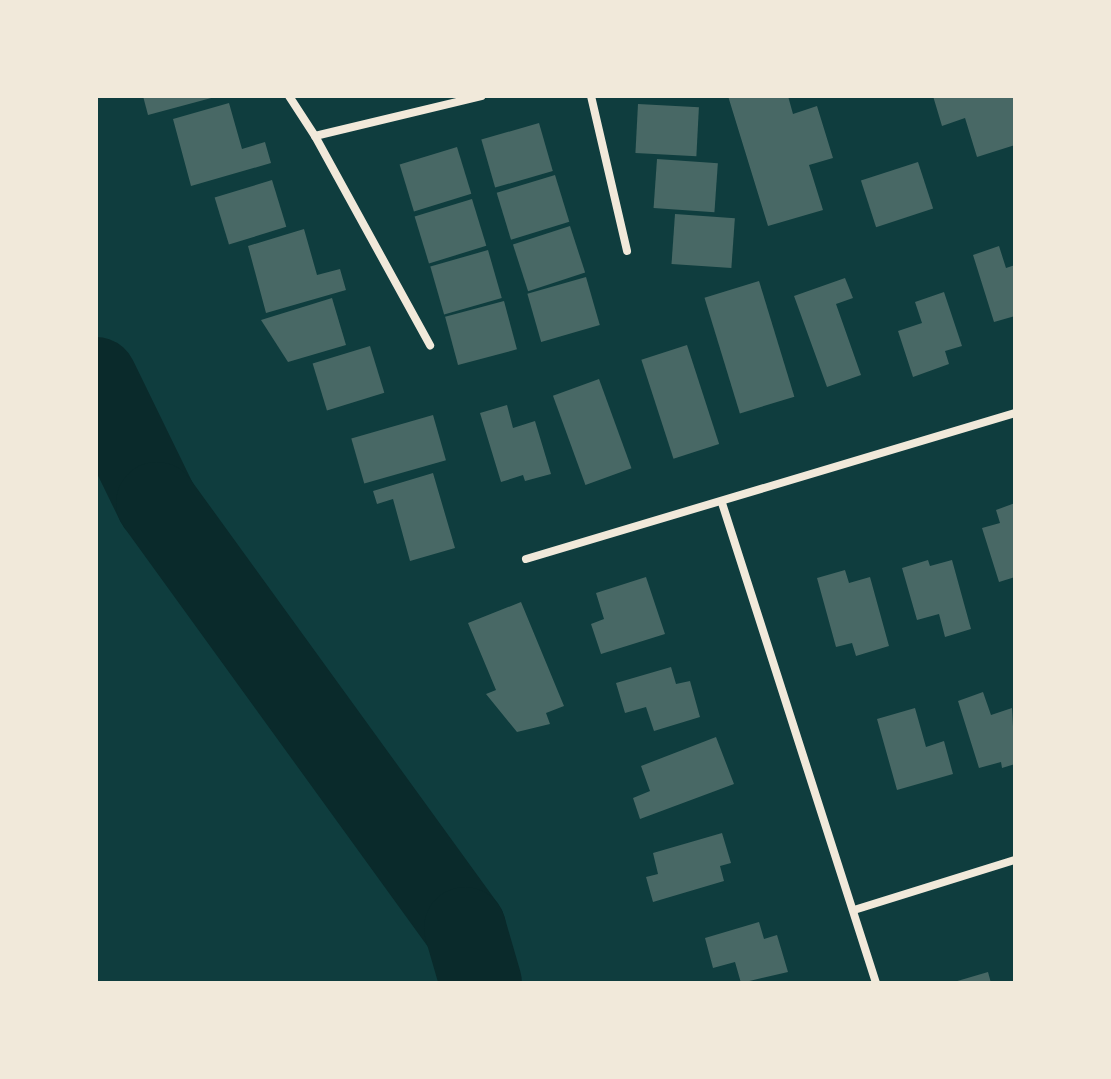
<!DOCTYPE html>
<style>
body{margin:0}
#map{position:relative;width:1111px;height:1079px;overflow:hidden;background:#0f3d3e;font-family:"Libre Baskerville",serif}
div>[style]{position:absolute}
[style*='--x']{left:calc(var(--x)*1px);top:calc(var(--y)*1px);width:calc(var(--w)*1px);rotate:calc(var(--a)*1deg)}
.river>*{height:82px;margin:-41px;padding:0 41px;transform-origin:41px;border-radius:41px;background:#0a2a2b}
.building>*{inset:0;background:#486865;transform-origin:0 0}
.minor>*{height:8px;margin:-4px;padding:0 4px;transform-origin:4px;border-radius:4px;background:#f1e9da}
span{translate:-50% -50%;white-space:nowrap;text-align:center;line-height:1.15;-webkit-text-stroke:6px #f1e9da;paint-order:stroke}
.frame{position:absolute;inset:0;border:98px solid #f1e9da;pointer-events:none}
</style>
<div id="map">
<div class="river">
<div style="--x:96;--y:378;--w:139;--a:64"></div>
<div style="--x:157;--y:503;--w:525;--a:54.07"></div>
<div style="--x:465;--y:928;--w:57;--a:73.8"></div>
</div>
<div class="building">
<div style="clip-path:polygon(143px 96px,215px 96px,215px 97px,148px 115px)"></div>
<div style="clip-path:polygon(728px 96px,788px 96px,793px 114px,817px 106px,833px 158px,809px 165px,823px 210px,768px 226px)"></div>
<div style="clip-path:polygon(933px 96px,1015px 96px,1015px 145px,977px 157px,965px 118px,942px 126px)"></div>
<div style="clip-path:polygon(229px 103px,242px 149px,265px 142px,271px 163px,191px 186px,173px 119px)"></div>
<div style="left:638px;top:104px;width:61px;height:49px;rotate:3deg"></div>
<div style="left:539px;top:123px;width:50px;height:60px;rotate:74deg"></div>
<div style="left:457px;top:147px;width:49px;height:60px;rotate:73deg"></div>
<div style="left:657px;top:159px;width:61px;height:49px;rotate:4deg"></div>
<div style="left:918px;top:162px;width:49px;height:60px;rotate:72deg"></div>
<div style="left:555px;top:175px;width:49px;height:61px;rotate:73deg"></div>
<div style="left:272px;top:180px;width:49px;height:60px;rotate:73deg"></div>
<div style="left:472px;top:199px;width:49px;height:60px;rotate:73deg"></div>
<div style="left:675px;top:214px;width:60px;height:50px;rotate:4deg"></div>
<div style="left:570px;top:226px;width:49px;height:60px;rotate:72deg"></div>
<div style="clip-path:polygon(304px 229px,317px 275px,340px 269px,346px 290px,266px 313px,248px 246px)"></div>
<div style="clip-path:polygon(999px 246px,1006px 268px,1015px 265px,1015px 316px,994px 322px,973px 255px)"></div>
<div style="left:488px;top:250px;width:50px;height:60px;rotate:74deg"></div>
<div style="left:586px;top:277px;width:50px;height:61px;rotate:74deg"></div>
<div style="clip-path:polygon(845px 278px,853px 298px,836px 304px,861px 375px,827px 387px,794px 296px)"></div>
<div style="left:759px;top:281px;width:121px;height:57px;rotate:73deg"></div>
<div style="clip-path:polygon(944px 292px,962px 346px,945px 351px,949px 364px,913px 377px,898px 331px,922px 323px,915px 302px)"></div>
<div style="clip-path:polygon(332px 298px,346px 345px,288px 362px,261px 320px)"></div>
<div style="left:504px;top:301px;width:50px;height:61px;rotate:75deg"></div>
<div style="left:687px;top:345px;width:104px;height:48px;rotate:72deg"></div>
<div style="left:370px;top:346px;width:49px;height:60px;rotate:73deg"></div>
<div style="left:599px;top:379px;width:95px;height:49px;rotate:70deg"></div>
<div style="clip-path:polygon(507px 405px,513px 428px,535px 421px,551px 474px,525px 481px,523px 475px,501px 482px,480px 413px)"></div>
<div style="left:433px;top:415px;width:47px;height:85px;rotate:74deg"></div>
<div style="clip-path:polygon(433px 473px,455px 548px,410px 561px,393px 499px,377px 504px,373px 491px)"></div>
<div style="clip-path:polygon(1015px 503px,1015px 577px,999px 582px,982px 528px,1000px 523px,996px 510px)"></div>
<div style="clip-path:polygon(928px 560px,930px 566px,952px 560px,971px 629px,945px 637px,939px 614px,917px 620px,902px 568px)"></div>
<div style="clip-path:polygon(845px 570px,849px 583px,870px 577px,889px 646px,856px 656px,852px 643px,836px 647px,817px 578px)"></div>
<div style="clip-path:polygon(646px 577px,665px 634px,601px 654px,591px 624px,604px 619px,596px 593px)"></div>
<div style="clip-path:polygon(521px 602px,564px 706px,546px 713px,550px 724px,517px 732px,486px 694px,496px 690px,468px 623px)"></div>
<div style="clip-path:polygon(671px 667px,676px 684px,690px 681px,700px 717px,654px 731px,646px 707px,625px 713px,616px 683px)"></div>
<div style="clip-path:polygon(983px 692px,991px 715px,1012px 708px,1015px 764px,1002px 768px,1001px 762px,979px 768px,958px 701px)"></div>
<div style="clip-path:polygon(915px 708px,926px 747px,944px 741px,953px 774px,897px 790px,877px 719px)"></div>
<div style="clip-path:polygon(716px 737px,734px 784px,640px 819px,633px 798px,650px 791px,641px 766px)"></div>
<div style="clip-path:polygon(722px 833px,731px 863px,720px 866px,724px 881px,653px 902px,646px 877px,658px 874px,653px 853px)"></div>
<div style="clip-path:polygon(759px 922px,764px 939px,777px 935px,788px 972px,741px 983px,735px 962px,713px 968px,705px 938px)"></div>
<div style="clip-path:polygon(988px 972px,991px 983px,954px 983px,954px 982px)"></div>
</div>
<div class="minor">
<div style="--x:289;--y:96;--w:48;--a:57"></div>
<div style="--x:315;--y:136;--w:239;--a:61.2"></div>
<div style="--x:591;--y:96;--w:159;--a:76.9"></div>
<div style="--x:315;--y:136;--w:171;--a:-13.5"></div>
<div style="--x:722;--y:503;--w:504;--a:72.21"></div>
<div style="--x:526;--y:559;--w:510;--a:-16.62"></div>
<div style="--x:854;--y:910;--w:169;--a:-17.3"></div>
</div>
<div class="frame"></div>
</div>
